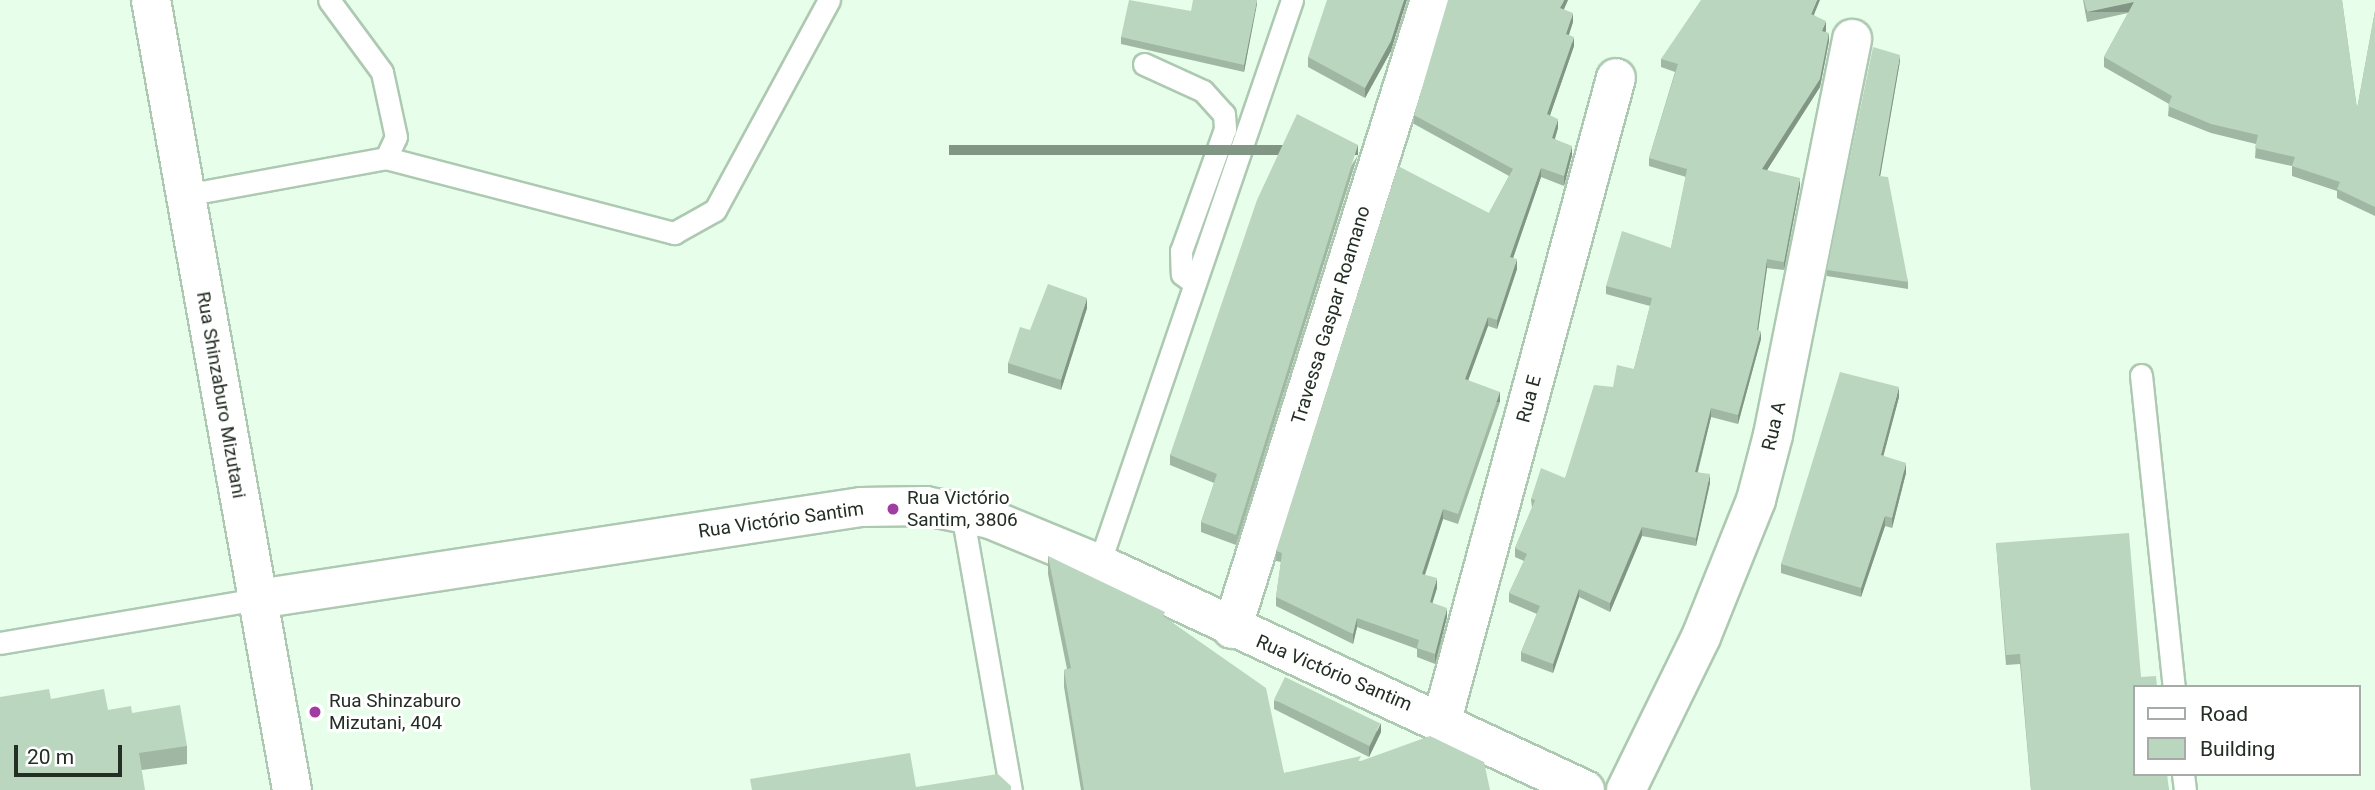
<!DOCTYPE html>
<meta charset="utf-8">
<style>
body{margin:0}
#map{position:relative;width:2375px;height:790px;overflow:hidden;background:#e7feea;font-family:Roboto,sans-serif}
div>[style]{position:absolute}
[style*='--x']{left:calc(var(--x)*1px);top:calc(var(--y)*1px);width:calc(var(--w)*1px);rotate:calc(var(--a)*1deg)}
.roads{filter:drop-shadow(2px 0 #adc9b1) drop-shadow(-2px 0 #adc9b1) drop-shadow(0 2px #adc9b1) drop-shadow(0 -2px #adc9b1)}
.lane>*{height:21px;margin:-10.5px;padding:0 10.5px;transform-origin:10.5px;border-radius:10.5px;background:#fff}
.street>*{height:38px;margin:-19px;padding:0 19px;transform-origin:19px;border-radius:19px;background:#fff}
.secondary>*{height:38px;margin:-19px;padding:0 19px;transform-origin:19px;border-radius:19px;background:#fff}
.wall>*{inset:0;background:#a0b8a3}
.shaded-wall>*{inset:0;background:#829685;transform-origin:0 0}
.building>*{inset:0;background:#bad6be;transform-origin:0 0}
.dots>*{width:19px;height:19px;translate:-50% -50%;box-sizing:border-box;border:4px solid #fff;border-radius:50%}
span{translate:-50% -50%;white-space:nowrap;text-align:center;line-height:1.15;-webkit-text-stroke:6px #fff;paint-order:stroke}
.street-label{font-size:19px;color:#232e24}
.poi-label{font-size:19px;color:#232e24}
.left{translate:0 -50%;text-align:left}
.legend{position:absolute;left:2133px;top:685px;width:228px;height:91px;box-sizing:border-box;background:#fff;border:2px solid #a7aba7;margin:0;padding:9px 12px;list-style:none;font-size:21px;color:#232e24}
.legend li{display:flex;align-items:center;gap:14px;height:35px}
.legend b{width:35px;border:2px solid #a7aba7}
.scale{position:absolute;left:14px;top:745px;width:108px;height:32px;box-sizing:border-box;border:4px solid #232e24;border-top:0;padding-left:9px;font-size:21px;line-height:24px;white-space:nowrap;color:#232e24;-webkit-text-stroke:5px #fff;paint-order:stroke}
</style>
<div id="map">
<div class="roads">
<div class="lane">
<div style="--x:1144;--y:64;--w:65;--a:24.6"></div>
<div style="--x:1203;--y:91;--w:31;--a:48"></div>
<div style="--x:1224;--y:114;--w:15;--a:86"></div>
<div style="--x:1225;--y:129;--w:130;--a:109.8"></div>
<div style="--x:1181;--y:251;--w:23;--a:88"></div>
<div style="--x:1182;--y:274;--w:16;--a:38"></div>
<div style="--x:386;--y:158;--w:298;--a:14.6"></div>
<div style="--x:674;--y:233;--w:47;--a:-29.3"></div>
<div style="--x:715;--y:210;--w:239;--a:-61.5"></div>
<div style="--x:185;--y:195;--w:204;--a:-10.4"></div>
<div style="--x:386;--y:158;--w:23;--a:-65"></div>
<div style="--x:396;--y:137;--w:66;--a:-102.2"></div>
<div style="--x:382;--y:72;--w:89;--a:-126.4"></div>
<div style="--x:2141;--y:375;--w:314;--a:84"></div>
<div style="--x:962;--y:513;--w:281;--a:80"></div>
<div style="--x:1099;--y:564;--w:596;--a:-71.11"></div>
<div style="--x:0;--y:643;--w:262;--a:-9.7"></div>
<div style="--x:2183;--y:774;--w:16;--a:83"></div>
</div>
<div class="street">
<div style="--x:258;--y:599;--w:610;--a:-8.67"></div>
<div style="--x:861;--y:507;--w:65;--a:-0.9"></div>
<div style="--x:926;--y:506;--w:65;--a:11.5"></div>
<div style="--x:990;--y:519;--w:118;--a:22.4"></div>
<div style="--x:1099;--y:564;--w:536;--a:24.94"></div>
<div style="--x:1232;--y:629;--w:659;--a:-72.53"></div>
<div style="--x:1442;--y:720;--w:665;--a:-74.84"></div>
<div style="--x:1626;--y:790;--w:170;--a:-63.9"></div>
<div style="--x:1701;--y:637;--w:148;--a:-68.1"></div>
<div style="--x:1756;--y:500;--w:67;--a:-75.3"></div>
<div style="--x:1773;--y:435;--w:404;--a:-78.7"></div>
</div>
<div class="secondary">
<div style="--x:151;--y:0;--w:802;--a:79.88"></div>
</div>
</div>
<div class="wall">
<div style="clip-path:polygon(1257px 0,1244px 72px,1121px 44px,1121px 37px,1191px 11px)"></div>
<div style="clip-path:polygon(1568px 0,1564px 9px,1573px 22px,1569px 35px,1574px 46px,1550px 115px,1558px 128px,1555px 139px,1572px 155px,1564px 186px,1541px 177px,1513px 258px,1517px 269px,1497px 329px,1488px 326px,1468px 380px,1500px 402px,1458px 524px,1443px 519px,1425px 575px,1437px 588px,1432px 603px,1447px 617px,1435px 664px,1417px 657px,1417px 649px,1357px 627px,1353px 644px,1276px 606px,1276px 597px,1281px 562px,1276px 561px,1276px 551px,1489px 213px,1509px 176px,1414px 124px,1414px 115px)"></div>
<div style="clip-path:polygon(2083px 0,2342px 0,2357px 109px,2375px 11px,2375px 216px,2337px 198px,2337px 191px,2292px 176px,2292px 166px,2255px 158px,2256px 144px,2211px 133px,2168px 116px,2169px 104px,2104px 67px,2104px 57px,2128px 13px,2087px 22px)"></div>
<div style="clip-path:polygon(1814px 15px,1826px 30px,1826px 32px,1829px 41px,1820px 87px,1767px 170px,1800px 186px,1784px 270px,1767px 268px,1758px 330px,1761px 339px,1738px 424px,1711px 417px,1698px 472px,1710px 483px,1696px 546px,1642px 536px,1610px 612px,1579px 597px,1553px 673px,1521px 661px,1521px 652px,1537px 614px,1509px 602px,1509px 593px,1524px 561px,1515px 557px,1515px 548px,1532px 508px,1531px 499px,1565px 478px,1613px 387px,1634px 369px,1650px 306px,1606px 294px,1606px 286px,1671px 248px,1686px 177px,1649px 166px,1649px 158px,1675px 72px,1661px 67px,1661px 59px)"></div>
<div style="clip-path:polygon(1391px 51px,1365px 98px,1308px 67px,1308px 57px)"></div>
<div style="clip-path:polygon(1900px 61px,1880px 176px,1908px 282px,1908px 289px,1827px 276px,1827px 270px)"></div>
<div style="clip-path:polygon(1358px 155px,1236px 545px,1201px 532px,1201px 522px,1214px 483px,1170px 465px,1170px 455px)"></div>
<div style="clip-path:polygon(1087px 308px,1061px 390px,1008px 373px,1008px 363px,1030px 330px)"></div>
<div style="clip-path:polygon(1899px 397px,1883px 456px,1906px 473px,1892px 528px,1885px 526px,1861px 597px,1781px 573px,1781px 564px)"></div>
<div style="clip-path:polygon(1996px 543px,2141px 677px,2169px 790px,2031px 790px,2020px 664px,2006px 665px)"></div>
<div style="clip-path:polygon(1048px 556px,1165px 617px,1284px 773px,1361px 761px,1490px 790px,1081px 790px,1064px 687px,1064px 670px,1067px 669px,1048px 574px)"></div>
<div style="clip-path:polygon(51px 699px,108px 710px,132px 713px,187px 746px,187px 764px,142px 770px)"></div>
<div style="clip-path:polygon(1274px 700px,1381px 732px,1369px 757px,1274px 709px)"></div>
</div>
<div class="shaded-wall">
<div style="clip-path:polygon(1257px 0,1257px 4px,1244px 72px,1244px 65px)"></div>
<div style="clip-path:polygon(1404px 0,1407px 0,1391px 51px,1365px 98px,1365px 88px)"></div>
<div style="clip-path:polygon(1564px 0,1568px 0,1560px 18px,1560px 8px)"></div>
<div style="clip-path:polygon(1817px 0,1820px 0,1811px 22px,1811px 14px)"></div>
<div style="left:2134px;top:2px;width:10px;height:48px;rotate:90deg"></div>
<div style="clip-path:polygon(1573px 13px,1573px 22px,1566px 43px,1566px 34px)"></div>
<div style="clip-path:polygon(1826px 21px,1826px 30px,1822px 39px,1822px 31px)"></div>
<div style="clip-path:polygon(1829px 33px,1829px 41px,1820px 87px,1762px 178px,1762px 169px)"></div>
<div style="clip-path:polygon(1574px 37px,1574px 46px,1547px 124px,1547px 114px)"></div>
<div style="clip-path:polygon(1900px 55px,1900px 61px,1879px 183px,1879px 176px)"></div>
<div style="clip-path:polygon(1558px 119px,1558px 128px,1552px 147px,1552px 138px)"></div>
<div style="left:1358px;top:145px;width:10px;height:409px;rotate:90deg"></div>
<div style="clip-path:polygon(1572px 146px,1572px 155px,1564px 186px,1564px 176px)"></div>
<div style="clip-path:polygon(1541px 168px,1541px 177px,1510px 267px,1510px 257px)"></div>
<div style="clip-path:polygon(1800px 178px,1800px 186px,1784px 270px,1784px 262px)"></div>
<div style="clip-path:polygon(1517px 259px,1517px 269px,1497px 329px,1497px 320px)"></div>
<div style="clip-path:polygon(1767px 259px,1767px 268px,1757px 339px,1757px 330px)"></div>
<div style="clip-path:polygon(1087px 298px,1087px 308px,1061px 390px,1061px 380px)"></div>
<div style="clip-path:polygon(1488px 317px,1488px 326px,1465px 389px,1465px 379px)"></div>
<div style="clip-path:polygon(1761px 331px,1761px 339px,1738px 424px,1738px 415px)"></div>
<div style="clip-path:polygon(1899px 387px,1899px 397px,1881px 465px,1881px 455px)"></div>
<div style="left:1500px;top:392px;width:10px;height:129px;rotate:90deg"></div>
<div style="clip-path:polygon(1711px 408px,1711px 417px,1695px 481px,1695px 472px)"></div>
<div style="clip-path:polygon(1906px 463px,1906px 473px,1892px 528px,1892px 518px)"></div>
<div style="clip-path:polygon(1710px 474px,1710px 483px,1696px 546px,1696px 538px)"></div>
<div style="clip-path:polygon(1443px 509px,1443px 519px,1422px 583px,1422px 574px)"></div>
<div style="clip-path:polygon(1885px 516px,1885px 526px,1861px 597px,1861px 588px)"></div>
<div style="clip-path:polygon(1642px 527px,1642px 536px,1610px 612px,1610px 603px)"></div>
<div style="clip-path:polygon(1437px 578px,1437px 588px,1430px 611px,1430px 602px)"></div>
<div style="clip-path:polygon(1579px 589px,1579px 597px,1553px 673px,1553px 664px)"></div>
<div style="clip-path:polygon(1447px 608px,1447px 617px,1435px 664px,1435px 654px)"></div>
<div style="clip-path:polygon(1357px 618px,1357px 627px,1353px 644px,1353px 634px)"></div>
<div style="clip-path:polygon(1381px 723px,1381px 732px,1369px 757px,1369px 748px)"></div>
</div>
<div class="building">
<div style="clip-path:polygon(1129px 0,1191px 11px,1193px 0,1257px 0,1244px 65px,1121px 37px)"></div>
<div style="clip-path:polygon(1327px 0,1404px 0,1391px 41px,1365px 88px,1308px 57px)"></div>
<div style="clip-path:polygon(1448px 0,1564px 0,1560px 8px,1573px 13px,1566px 34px,1574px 37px,1547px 114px,1558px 119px,1552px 138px,1572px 146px,1564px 176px,1541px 168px,1510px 257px,1517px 259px,1497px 320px,1488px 317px,1465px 379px,1500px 392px,1458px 514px,1443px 509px,1422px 574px,1437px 578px,1430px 602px,1447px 608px,1435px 654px,1417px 648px,1419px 640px,1357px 618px,1353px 634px,1276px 597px,1282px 553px,1276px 551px,1398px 166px,1489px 213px,1513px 169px,1414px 115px)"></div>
<div style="clip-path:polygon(1701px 0,1817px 0,1811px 14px,1826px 21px,1822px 31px,1829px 33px,1820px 79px,1762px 169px,1800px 178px,1784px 262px,1767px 259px,1757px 330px,1761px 331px,1738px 415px,1711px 408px,1695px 472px,1710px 474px,1696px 538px,1642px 527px,1610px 603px,1579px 589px,1553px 664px,1521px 652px,1540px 606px,1509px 593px,1527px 554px,1515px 548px,1535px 500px,1531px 499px,1541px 468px,1565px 478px,1594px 385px,1613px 387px,1617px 365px,1634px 369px,1652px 298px,1606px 286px,1622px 231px,1671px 248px,1687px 169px,1649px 158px,1678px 64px,1661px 59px)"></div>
<div style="clip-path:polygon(2084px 0,2342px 0,2357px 109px,2375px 11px,2375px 207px,2337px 189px,2340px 182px,2292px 166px,2295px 157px,2255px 148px,2258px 135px,2211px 124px,2168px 106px,2172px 96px,2104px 57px,2134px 2px,2087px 12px)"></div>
<div style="clip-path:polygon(1873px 47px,1900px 55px,1879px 176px,1888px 177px,1908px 282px,1827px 270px)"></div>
<div style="clip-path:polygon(1297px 114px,1358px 145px,1236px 535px,1201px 522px,1217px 474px,1170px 455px,1257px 200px)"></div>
<div style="clip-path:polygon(1048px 284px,1087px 298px,1061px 380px,1008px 363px,1020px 327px,1030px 330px)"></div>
<div style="clip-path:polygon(1840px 372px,1899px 387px,1881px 455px,1906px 463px,1892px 518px,1885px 516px,1861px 588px,1781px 564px)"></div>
<div style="clip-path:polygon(2129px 533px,2141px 677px,2156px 676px,2157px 687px,2135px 687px,2135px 774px,2167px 774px,2169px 790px,2031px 790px,2020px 654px,2006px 655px,1996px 543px)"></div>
<div style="clip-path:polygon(1048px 556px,1165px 612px,1163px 616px,1266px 688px,1284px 773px,1361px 756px,1358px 762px,1430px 736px,1484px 762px,1490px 790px,1084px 790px,1064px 670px,1071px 668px)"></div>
<div style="left:1285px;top:677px;width:106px;height:25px;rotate:26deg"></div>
<div style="clip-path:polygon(49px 689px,51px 699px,104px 689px,108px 710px,131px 706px,132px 713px,180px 705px,187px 746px,139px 753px,145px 790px,0 790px,0 697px)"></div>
<div style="clip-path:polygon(910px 753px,916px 787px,998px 774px,1011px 786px,1011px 790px,752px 790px,750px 779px)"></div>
</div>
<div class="dots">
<div style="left:893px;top:509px;background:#a13ca1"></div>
<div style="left:315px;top:712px;background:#a13ca1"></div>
</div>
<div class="street-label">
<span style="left:1331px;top:315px;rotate:-73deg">Travessa Gaspar Roamano</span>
<span style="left:221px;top:395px;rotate:80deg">Rua Shinzaburo Mizutani</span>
<span style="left:1529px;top:399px;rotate:-75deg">Rua E</span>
<span style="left:1774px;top:426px;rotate:-77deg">Rua A</span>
<span style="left:781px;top:520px;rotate:-8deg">Rua Victório Santim</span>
<span style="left:1334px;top:673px;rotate:23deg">Rua Victório Santim</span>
</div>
<div class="poi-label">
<span class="left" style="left:907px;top:509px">Rua Victório<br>Santim, 3806</span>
<span class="left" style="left:329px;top:712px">Rua Shinzaburo<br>Mizutani, 404</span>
</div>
<ul class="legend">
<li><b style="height:9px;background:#fff"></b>Road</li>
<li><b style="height:19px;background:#bad6be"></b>Building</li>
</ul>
<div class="scale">20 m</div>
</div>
